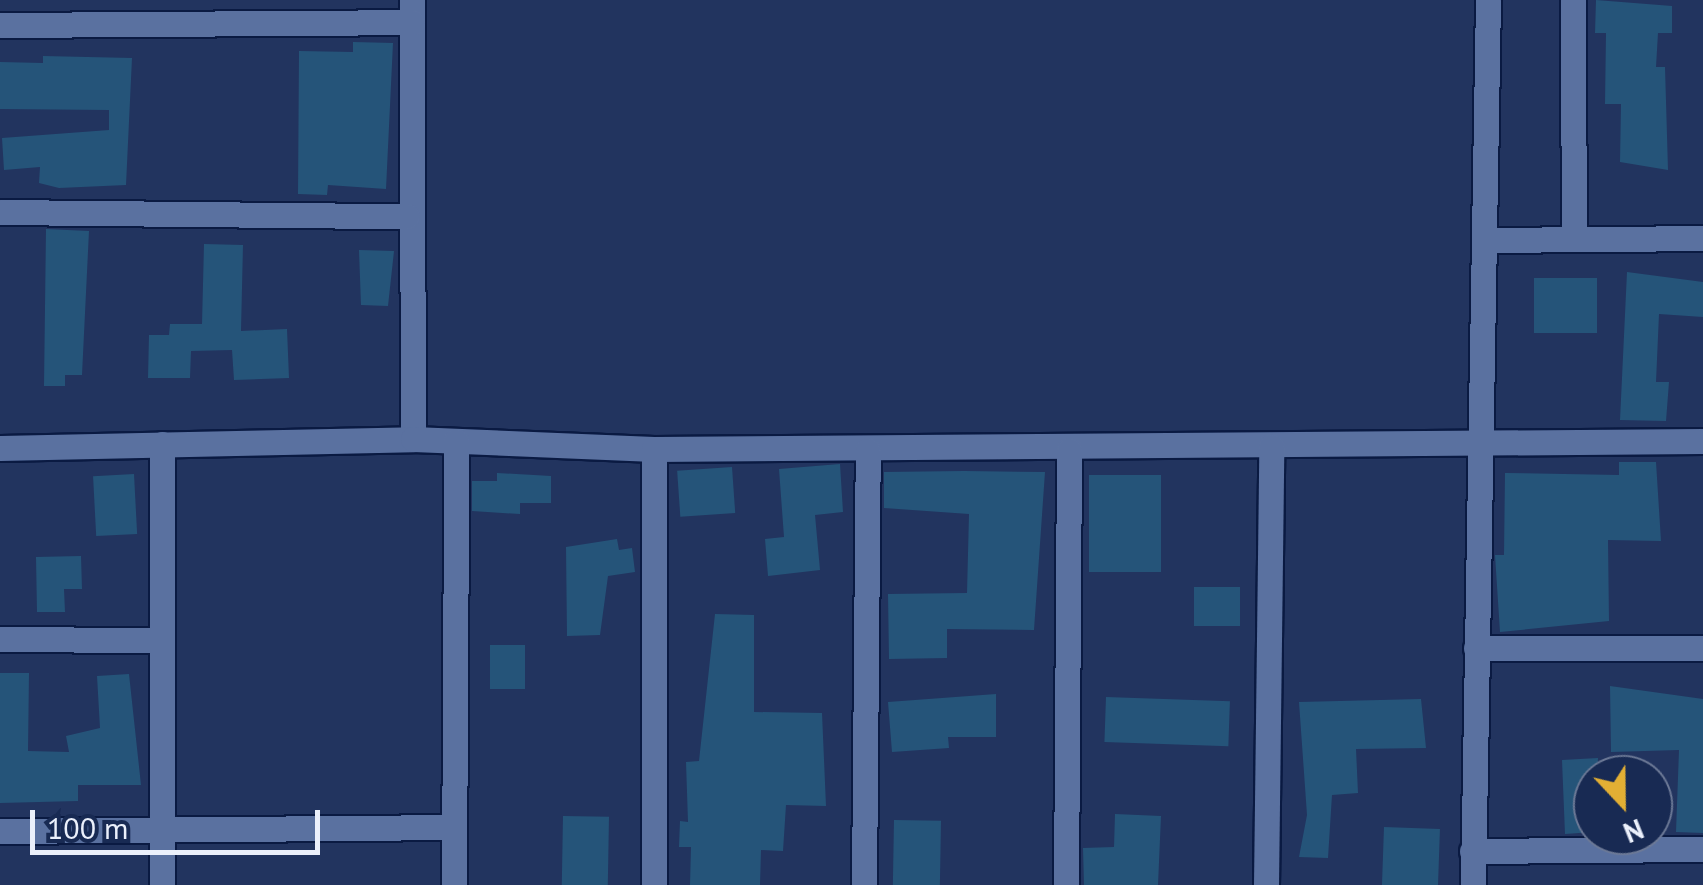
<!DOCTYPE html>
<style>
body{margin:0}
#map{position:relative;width:1703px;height:885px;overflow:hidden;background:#22345f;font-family:"PT Sans",sans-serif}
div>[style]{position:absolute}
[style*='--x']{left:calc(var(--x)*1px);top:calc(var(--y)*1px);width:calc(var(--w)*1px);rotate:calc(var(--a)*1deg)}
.building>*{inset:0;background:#255479;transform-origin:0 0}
.roads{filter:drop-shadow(2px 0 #0a1a42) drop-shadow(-2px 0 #0a1a42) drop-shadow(0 2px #0a1a42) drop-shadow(0 -2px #0a1a42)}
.minor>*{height:25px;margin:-12.5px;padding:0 12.5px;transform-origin:12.5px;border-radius:12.5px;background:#5a71a0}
span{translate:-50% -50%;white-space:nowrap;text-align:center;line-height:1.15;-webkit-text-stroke:8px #182a53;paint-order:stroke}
.north{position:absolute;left:1573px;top:755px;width:100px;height:100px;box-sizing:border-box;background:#182a53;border:2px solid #6c7996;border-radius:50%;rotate:158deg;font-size:28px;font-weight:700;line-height:40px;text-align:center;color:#ebf0fb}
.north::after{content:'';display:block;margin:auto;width:35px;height:45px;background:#e2af34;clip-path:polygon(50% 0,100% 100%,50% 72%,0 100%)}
.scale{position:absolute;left:30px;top:810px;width:290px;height:45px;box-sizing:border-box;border:5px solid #ebf0fb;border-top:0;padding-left:12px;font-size:30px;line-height:35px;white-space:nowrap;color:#ebf0fb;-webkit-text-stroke:8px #182a53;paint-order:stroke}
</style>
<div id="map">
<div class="building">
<div style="clip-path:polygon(1596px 0,1672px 6px,1672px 33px,1658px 33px,1656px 67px,1665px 67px,1668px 170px,1620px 162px,1621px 104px,1605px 104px,1606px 33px,1595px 33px)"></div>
<div style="clip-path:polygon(353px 42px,393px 43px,386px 189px,328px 185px,327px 195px,298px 194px,299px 51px,353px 52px)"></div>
<div style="clip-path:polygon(43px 56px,132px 58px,126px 185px,59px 188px,39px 183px,40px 167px,4px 170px,2px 138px,109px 130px,109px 110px,0 109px,0 62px,43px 63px)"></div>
<div style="clip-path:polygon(46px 229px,89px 231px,82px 375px,65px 375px,65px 386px,44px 386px)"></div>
<div style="clip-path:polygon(204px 244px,243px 245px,241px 331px,287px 329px,289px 378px,234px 380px,232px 350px,191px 351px,190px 378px,148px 378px,149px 335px,169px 335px,170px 324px,202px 324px)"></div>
<div style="clip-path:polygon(359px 250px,394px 251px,388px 306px,361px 305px)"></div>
<div style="clip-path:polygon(1627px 272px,1703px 282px,1703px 317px,1659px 314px,1656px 382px,1669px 382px,1666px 421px,1620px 420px)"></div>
<div style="left:1534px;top:278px;width:63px;height:55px"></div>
<div style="clip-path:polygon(1619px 462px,1656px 462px,1661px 541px,1608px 540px,1609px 621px,1500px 632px,1495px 555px,1504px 555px,1505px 473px,1619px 475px)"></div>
<div style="clip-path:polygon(840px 464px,843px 512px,815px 515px,820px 570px,768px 576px,765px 539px,784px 537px,779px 469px)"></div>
<div style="left:732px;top:467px;width:46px;height:55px;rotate:86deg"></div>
<div style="clip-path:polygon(964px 471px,1045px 472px,1034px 630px,947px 629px,947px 658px,889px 659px,888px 594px,967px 593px,969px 514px,884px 508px,884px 472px)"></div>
<div style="clip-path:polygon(497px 473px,551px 476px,551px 503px,520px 503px,520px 514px,472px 511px,472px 481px,497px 481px)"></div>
<div style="left:134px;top:474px;width:60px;height:41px;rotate:87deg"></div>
<div style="left:1089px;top:475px;width:72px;height:97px"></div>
<div style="clip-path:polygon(617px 539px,619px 550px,632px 548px,635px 572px,608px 576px,600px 635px,567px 636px,566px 547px)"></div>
<div style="clip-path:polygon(81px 556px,82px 589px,64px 589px,65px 612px,37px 612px,36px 557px)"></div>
<div style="left:1240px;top:587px;width:39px;height:46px;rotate:90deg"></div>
<div style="clip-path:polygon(715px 614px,754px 615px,754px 712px,822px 713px,826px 806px,786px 805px,783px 851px,761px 850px,760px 885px,690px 885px,691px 847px,679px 847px,680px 821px,688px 822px,686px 762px,699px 761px)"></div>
<div style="left:525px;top:645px;width:44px;height:35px;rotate:90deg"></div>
<div style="clip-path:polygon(0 673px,29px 673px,28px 751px,69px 752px,66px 736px,100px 728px,97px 676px,129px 674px,141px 785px,78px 785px,78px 801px,0 803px)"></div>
<div style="clip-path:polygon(1610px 686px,1703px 699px,1703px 833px,1676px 832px,1679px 750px,1611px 752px)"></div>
<div style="clip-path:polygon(996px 694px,996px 737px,948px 737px,949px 748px,892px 752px,888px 702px)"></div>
<div style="left:1106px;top:697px;width:124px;height:45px;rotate:2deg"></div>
<div style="clip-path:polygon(1421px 699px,1426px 748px,1356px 749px,1358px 793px,1332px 795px,1328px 858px,1299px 857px,1307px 815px,1299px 702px)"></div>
<div style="clip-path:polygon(1598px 758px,1593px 832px,1565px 834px,1562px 760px)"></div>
<div style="clip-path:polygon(1115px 814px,1161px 816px,1158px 885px,1084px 885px,1083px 848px,1114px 847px)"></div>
<div style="left:563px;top:816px;width:46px;height:69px;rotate:1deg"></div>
<div style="left:894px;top:820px;width:47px;height:65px;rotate:1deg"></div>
<div style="left:1384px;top:827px;width:56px;height:58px;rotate:2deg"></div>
</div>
<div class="roads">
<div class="minor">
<div style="--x:412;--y:0;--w:439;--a:89.9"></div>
<div style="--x:1573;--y:0;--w:239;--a:89.8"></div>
<div style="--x:0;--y:25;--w:412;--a:-0.4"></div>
<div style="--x:0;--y:212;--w:407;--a:0.6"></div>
<div style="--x:1485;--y:240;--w:218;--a:-0.5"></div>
<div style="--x:0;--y:448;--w:413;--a:-1.2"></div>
<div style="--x:413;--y:439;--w:241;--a:2.4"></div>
<div style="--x:654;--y:449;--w:1049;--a:-0.44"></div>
<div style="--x:654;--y:449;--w:436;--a:90"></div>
<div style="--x:0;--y:639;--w:162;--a:0.4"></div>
<div style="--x:1476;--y:648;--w:227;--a:0"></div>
<div style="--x:0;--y:831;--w:454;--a:-0.5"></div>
<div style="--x:1472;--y:851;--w:231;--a:-0.5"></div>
<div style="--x:162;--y:885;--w:441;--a:-90"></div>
<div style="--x:454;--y:885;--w:444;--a:-89.7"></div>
<div style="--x:864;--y:885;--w:435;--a:-89.5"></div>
<div style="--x:1066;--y:885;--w:435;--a:-89.6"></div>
<div style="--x:1266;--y:885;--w:439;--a:-89.3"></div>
<div style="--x:1473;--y:885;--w:885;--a:-89.03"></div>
</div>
</div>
<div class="north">N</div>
<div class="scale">100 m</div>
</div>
